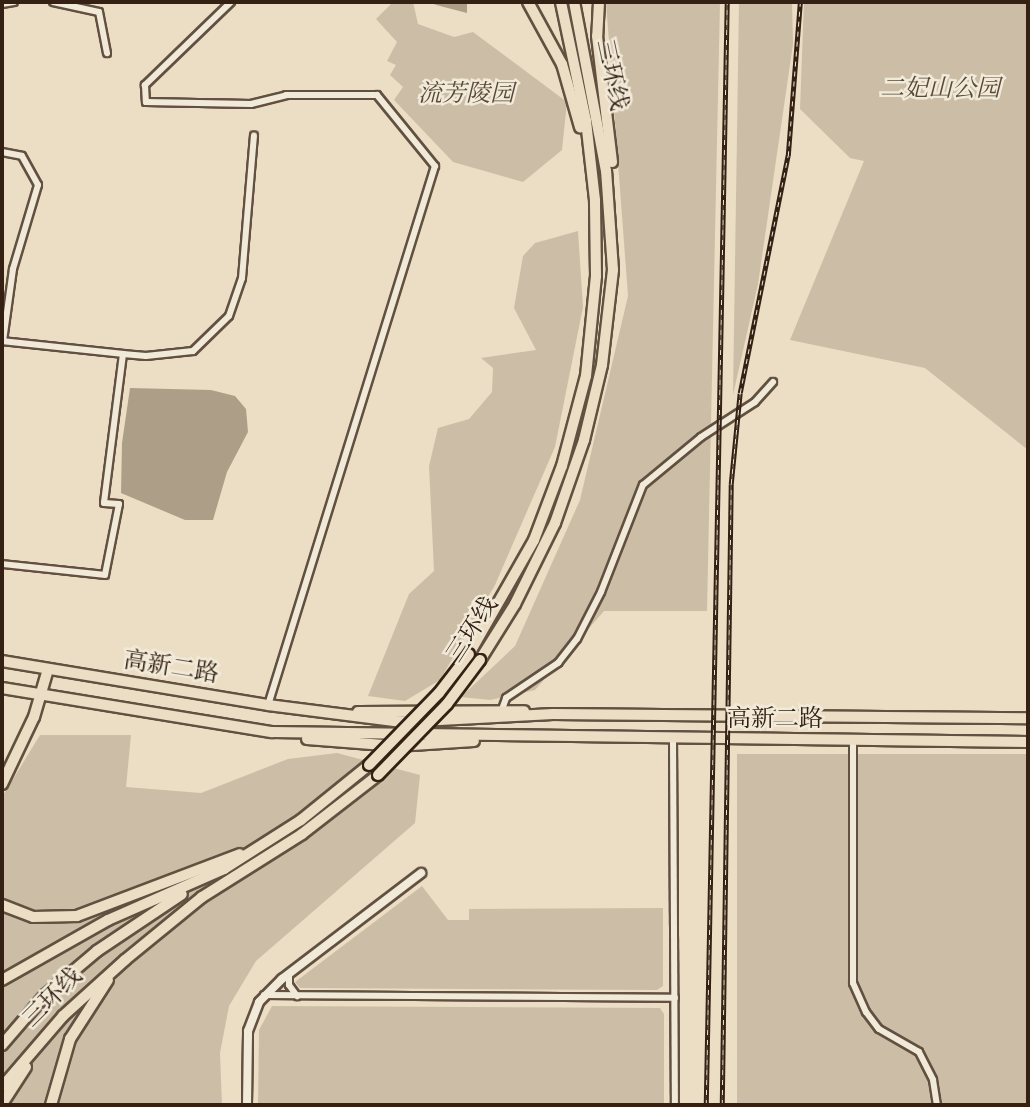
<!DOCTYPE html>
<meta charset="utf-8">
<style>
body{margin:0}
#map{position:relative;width:1030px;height:1107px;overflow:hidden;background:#ebdec4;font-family:"Libre Bodoni","Noto Serif SC",serif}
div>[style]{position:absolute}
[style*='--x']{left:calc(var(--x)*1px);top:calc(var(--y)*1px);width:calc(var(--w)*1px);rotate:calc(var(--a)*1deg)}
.green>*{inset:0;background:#ccbea6;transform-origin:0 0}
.water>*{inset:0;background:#ad9e88}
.roads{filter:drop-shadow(2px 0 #625040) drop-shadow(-2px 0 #625040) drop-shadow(0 2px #625040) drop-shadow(0 -2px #625040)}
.minor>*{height:6px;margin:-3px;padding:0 3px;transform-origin:3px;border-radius:3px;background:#f2ead9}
.tertiary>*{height:8px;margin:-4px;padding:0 4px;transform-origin:4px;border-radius:4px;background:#f2ead9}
.primary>*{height:10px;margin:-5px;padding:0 5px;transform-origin:5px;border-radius:5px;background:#ebdec4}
.trunk>*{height:10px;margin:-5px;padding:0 5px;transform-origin:5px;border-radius:5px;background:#ebdec4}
.rail>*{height:4.5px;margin-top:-2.25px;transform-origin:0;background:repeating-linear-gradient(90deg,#f2ead9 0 5px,#342114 0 10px);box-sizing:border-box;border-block:2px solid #342114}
.bridges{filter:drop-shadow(2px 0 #342114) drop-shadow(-2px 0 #342114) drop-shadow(0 2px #342114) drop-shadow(0 -2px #342114)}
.trunk-bridge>*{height:10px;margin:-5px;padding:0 5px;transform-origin:5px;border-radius:5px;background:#ebdec4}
span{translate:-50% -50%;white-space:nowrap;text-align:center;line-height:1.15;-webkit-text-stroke:5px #f2ead9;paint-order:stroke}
.street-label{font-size:24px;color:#342114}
.park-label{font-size:24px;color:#5a4838;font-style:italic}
.frame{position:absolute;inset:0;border:4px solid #342114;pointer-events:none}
</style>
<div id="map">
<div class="green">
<div style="clip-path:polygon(393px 2px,413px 2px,418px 24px,454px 37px,473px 32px,567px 102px,562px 150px,523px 182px,453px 162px,394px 100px,403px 87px,390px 75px,396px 65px,387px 61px,397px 42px,376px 19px)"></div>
<div style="clip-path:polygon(606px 2px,720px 2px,707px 611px,604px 611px,535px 690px,490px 700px,461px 697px,515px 646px,580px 500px,628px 296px)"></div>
<div style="clip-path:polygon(739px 2px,792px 2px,793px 44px,758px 284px,733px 395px)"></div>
<div style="clip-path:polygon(804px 2px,1028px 2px,1028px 450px,925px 368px,790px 340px,864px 161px,850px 158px,800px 109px)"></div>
<div style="clip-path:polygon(578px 231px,583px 307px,555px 447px,495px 585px,440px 680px,405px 701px,368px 696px,409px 594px,434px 571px,429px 466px,438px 428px,469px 419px,492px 392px,493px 368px,481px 358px,536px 350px,514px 308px,523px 256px,535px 243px)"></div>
<div style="clip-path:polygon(40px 735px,131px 735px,126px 787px,201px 793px,288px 759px,337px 753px,420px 775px,415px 823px,256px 961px,229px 1006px,220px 1053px,222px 1105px,2px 1105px,2px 797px)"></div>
<div style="left:737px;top:754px;width:291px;height:351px"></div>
<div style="clip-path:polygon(422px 886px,448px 920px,469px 920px,469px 909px,663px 908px,663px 986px,657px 990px,300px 988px,295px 982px)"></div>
<div style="clip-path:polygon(272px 1006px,660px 1008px,664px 1014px,664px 1105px,258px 1105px,259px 1030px)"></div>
</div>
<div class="water">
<div style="clip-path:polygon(427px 2px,467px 2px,467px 13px,440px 6px)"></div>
<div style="clip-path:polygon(130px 388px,211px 390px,235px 396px,246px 409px,248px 432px,227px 472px,213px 520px,185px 520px,121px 493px,122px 443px)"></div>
</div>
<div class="roads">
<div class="minor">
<div style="--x:53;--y:2;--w:47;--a:12.3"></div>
<div style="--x:99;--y:12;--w:42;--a:79"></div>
<div style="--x:231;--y:2;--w:120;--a:136"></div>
<div style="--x:145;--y:85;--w:17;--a:87"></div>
<div style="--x:146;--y:102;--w:105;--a:1.1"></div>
<div style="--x:251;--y:104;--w:36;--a:-14"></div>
<div style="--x:286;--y:95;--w:91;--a:0"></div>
<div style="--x:377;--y:95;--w:92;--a:50.8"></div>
<div style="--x:435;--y:166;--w:564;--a:107.21"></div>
<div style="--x:2;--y:4;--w:12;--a:-9"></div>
<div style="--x:2;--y:152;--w:20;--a:11"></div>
<div style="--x:22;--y:156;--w:33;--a:61"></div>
<div style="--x:38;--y:185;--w:88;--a:106.6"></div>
<div style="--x:13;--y:269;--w:73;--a:97.9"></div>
<div style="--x:2;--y:341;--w:122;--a:6.1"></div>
<div style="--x:123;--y:354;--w:150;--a:97.3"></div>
<div style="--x:104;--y:503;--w:15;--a:4"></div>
<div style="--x:119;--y:504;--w:72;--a:101.2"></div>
<div style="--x:105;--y:575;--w:104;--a:-173.9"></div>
<div style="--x:123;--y:354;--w:23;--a:5"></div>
<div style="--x:146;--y:356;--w:47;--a:-6.1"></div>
<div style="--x:193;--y:351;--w:50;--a:-44.2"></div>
<div style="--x:229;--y:316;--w:40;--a:-71.1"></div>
<div style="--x:242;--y:278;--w:143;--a:-85.2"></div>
<div style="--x:501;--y:712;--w:15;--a:-70"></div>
<div style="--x:506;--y:698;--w:63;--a:-33.9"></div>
<div style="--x:558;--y:663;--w:31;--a:-52"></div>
<div style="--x:577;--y:639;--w:53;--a:-62.9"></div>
<div style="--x:601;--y:592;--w:115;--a:-68.6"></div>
<div style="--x:643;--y:485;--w:75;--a:-39.6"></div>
<div style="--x:701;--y:437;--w:64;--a:-32.9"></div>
<div style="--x:755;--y:402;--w:27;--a:-48"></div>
<div style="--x:673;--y:739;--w:366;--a:89.7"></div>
<div style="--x:853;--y:741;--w:242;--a:90"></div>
<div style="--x:853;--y:983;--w:32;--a:66"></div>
<div style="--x:866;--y:1012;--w:21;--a:53"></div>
<div style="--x:879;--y:1029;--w:46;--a:29.9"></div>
<div style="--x:919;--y:1052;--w:31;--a:63"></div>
<div style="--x:933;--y:1080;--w:25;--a:81"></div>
<div style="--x:289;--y:974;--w:11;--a:90"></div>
<div style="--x:289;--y:985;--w:14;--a:54"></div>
<div style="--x:264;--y:995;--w:411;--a:0.4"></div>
</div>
<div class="tertiary">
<div style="--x:247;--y:1105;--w:74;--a:-89.2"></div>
<div style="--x:248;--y:1031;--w:31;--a:-69"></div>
<div style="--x:259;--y:1002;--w:33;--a:-45"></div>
<div style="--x:282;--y:979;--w:175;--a:-37.3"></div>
</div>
<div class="primary">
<div style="--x:2;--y:661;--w:270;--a:9.4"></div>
<div style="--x:268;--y:705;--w:135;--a:7.2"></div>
<div style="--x:402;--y:722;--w:151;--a:-3"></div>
<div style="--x:553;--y:714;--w:475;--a:0.5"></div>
<div style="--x:2;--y:688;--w:274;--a:9.3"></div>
<div style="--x:272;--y:732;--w:756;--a:0.76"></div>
<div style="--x:358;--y:712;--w:166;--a:-0.3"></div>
<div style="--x:34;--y:717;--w:50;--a:-73.7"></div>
<div style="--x:307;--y:739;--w:90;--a:4.4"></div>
<div style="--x:397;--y:746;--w:77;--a:-3.7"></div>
</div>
<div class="trunk">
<div style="--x:528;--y:2;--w:71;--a:61.3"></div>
<div style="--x:562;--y:64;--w:66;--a:74.1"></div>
<div style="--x:599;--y:2;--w:34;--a:93"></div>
<div style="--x:597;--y:36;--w:127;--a:83.2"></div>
<div style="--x:469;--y:654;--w:131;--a:-60.3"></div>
<div style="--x:534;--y:540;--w:79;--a:-69.3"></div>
<div style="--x:562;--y:466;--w:93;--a:-75.1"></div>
<div style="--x:586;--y:376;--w:100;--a:-84.3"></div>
<div style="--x:596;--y:276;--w:76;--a:-90.8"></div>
<div style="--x:595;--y:200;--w:80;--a:-96.5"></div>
<div style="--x:586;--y:121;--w:122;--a:-101.9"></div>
<div style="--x:480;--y:660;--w:66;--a:-58"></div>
<div style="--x:515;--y:604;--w:90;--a:-63.7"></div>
<div style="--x:555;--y:523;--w:88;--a:-70.7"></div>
<div style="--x:584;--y:440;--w:77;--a:-76.5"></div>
<div style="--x:602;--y:365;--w:96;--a:-83.4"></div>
<div style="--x:613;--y:270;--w:99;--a:-94"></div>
<div style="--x:606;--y:171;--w:172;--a:-100.7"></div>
<div style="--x:2;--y:784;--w:74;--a:-64.5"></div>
<div style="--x:2;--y:905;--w:33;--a:21"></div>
<div style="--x:33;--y:917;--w:44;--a:-1.3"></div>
<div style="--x:77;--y:916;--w:174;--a:-20.8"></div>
<div style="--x:2;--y:980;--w:122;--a:-29.5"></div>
<div style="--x:108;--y:920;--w:127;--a:-23.7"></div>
<div style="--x:224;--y:869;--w:91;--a:-32.5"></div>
<div style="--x:301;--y:820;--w:87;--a:-39"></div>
<div style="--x:2;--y:1045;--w:66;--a:-49.3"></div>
<div style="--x:45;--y:995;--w:68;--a:-40.2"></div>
<div style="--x:97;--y:951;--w:102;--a:-33.8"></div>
<div style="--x:2;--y:1087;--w:94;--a:-49.3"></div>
<div style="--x:63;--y:1016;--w:84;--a:-42.1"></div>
<div style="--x:125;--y:960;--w:99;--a:-39.3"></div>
<div style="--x:202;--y:897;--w:118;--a:-32.2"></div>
<div style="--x:302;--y:834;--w:96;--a:-37.8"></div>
<div style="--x:2;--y:1104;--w:44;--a:-57"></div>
<div style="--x:51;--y:1105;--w:69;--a:-73.9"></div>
<div style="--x:70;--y:1039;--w:70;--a:-57.2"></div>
</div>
</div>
<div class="rail">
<div style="--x:706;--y:1105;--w:1103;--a:-88.91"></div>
<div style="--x:722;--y:1105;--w:621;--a:-89.17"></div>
<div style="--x:731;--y:484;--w:91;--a:-84.4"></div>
<div style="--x:740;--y:393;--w:242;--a:-78.6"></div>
<div style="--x:788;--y:156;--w:154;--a:-85.5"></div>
</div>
<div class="bridges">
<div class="trunk-bridge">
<div style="--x:369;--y:765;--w:100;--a:-45.8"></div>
<div style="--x:439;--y:693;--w:49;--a:-52.4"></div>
<div style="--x:378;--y:775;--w:99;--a:-45.8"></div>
<div style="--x:447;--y:704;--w:55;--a:-53.1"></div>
</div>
</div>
<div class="street-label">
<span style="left:611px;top:75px;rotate:78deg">三环线</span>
<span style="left:473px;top:630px;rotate:-57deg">三环线</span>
<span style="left:171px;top:668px;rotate:9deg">高新二路</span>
<span style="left:775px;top:720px">高新二路</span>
<span style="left:53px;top:998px;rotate:-45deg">三环线</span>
</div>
<div class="park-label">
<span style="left:940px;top:90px">二妃山公园</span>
<span style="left:466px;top:95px">流芳陵园</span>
</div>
<div class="frame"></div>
</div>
